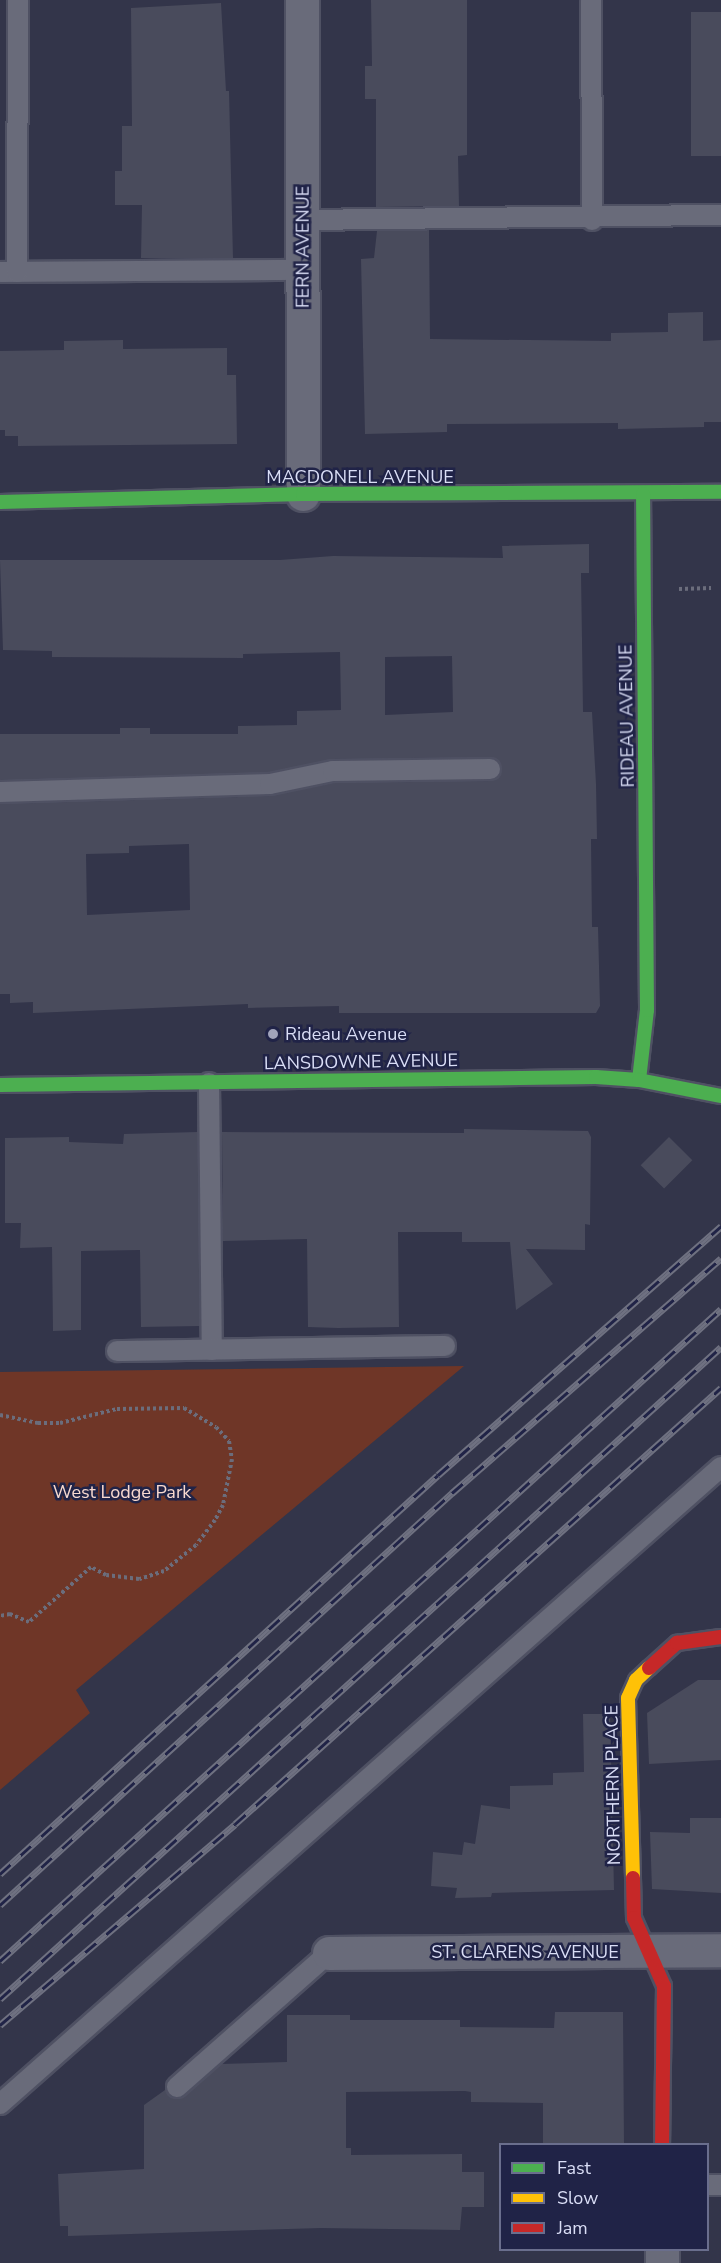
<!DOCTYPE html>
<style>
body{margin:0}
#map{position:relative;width:721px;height:2263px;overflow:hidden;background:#33354a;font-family:"Nunito Sans",sans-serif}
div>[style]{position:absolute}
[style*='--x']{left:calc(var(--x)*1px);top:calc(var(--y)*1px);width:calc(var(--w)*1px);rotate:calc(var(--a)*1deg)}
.green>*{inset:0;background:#6f3627}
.building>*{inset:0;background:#494b5c;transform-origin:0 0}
.path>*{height:4px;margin-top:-2px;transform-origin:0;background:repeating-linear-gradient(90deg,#6b6d7c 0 3px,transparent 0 6px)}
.roads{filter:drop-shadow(2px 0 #4f5163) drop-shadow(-2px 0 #4f5163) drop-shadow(0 2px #4f5163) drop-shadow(0 -2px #4f5163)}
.lane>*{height:20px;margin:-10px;padding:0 10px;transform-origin:10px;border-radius:10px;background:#696b7a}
.street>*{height:33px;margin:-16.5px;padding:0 16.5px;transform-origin:16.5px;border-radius:16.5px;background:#696b7a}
.fast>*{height:14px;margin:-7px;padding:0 7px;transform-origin:7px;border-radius:7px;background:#4caf50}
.slow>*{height:14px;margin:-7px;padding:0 7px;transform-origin:7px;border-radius:7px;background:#ffc107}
.jam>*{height:14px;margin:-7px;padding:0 7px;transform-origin:7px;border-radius:7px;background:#c62828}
.rail>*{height:7px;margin-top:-3.5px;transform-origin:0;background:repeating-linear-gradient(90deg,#202347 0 14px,#6f7181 0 28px);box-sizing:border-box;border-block:2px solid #6f7181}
.dots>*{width:16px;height:16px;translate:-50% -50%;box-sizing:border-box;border:3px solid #202347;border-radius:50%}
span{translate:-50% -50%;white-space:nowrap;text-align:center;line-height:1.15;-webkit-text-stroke:5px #202347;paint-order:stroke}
.street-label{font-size:18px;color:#dadef6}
.poi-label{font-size:18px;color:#dadef6}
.left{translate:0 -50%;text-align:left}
.park-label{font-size:18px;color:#f8d9cf}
.legend{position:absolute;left:499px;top:2143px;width:210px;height:108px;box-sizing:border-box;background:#202347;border:2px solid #6a6e8d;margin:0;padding:8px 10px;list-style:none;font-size:18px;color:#dadef6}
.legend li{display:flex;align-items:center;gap:12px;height:30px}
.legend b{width:30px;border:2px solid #6a6e8d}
</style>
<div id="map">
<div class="green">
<div style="clip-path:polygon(464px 1366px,76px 1690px,90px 1713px,0 1790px,0 1372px)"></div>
</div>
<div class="building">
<div style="clip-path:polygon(371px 0,467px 0,467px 155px,458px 156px,459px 206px,376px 207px,376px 99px,365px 99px,365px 66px,372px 66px)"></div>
<div style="clip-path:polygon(221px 3px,226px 91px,229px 91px,233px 258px,141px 258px,142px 205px,115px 205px,115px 171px,122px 171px,122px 126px,132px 126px,131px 8px)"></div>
<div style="left:721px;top:12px;width:144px;height:30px;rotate:90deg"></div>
<div style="clip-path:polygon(429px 230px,430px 339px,611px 341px,611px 333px,668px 332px,668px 313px,703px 312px,703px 341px,721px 340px,721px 422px,704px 422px,704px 427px,618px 429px,618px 423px,447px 424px,447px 432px,365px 434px,361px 259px,374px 258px,377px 231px)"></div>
<div style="clip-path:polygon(123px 340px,123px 349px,227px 348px,227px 375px,236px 375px,237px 444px,18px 446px,18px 436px,5px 436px,5px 430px,0 430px,0 351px,64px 350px,64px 341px)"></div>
<div style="clip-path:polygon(evenodd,589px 544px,589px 573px,581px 573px,582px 640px,583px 712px,592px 712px,596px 784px,597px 839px,591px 839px,592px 927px,598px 927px,600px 1006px,596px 1013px,339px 1013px,339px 1006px,248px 1008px,248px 1004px,33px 1013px,33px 1002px,10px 1003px,10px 994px,0 994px,0 804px,270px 796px,334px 783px,490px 781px,497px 779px,502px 769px,500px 762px,490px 757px,333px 759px,269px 772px,0 780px,0 734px,120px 734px,120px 728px,150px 728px,150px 734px,238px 734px,238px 726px,297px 725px,297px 711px,341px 710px,340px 652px,243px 654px,243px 658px,52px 657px,52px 651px,3px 650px,0 560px,280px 560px,333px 556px,503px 558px,502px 546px,589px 544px,452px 656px,453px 712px,385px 715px,385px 657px,452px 656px,589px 544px,189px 844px,190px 910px,87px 915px,86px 854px,129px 853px,129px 846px,189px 844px)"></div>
<div style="clip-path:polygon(464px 1129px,588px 1131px,591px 1137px,590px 1225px,585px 1224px,585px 1250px,526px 1249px,553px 1284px,516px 1310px,510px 1242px,462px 1242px,462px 1232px,398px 1232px,399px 1327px,338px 1328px,308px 1327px,307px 1239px,223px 1241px,222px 1132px,464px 1133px)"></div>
<div style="clip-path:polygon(198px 1132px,200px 1326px,141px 1327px,140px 1250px,81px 1251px,81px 1330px,53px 1331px,52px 1247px,20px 1248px,21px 1223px,5px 1223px,5px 1138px,69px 1137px,69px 1142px,123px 1144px,124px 1134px)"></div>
<div style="left:669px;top:1137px;width:33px;height:40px;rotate:45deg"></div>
<div style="clip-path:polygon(698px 1680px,721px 1680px,721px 1760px,649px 1764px,647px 1713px)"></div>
<div style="clip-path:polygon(583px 1714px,610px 1714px,614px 1890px,492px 1893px,491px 1897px,455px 1898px,457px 1888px,431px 1886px,433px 1852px,462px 1855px,464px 1842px,475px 1844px,481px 1805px,510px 1809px,510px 1786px,553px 1785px,553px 1773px,584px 1772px)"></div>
<div style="clip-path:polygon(690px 1818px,721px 1818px,721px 1893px,652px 1889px,650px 1832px,690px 1833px)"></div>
<div style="clip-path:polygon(555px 2012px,623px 2012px,624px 2145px,543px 2145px,543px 2103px,471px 2102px,471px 2092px,465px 2091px,346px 2092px,346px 2148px,351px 2148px,351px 2155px,462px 2154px,462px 2172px,484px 2172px,484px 2207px,462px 2207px,460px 2230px,321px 2228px,68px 2236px,68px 2226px,60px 2226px,58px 2174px,144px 2169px,144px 2105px,165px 2090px,174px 2098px,184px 2096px,221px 2064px,287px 2062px,287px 2015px,350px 2015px,350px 2020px,460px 2020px,460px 2027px,554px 2028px)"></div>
</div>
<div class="path">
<div style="--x:679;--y:589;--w:32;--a:-2"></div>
<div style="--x:0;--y:1415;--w:39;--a:12"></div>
<div style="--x:38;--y:1423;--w:22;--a:0"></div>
<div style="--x:60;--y:1423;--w:59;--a:-13.8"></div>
<div style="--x:117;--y:1409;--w:67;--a:-0.9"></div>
<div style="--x:184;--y:1408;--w:37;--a:31"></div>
<div style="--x:216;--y:1427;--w:19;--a:47"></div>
<div style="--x:229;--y:1441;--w:18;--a:81"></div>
<div style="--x:232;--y:1459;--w:47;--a:101.1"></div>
<div style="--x:223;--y:1505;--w:17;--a:118"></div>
<div style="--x:215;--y:1520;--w:31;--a:127"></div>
<div style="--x:196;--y:1545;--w:41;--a:140.9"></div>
<div style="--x:164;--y:1571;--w:26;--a:162"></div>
<div style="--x:139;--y:1579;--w:33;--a:-173"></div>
<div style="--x:106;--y:1575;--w:17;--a:-152"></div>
<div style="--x:91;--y:1567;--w:83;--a:138.4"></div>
<div style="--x:29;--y:1622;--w:21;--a:-157"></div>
<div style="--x:10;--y:1614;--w:10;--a:169"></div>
</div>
<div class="roads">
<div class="lane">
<div style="--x:591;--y:0;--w:220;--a:89.7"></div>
<div style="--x:303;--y:220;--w:418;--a:-0.7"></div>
<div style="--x:0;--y:272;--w:302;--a:-0.4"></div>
<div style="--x:17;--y:272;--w:272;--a:-89.8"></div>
<div style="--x:0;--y:792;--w:270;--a:-1.7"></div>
<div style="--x:270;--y:784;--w:64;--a:-11.7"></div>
<div style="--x:333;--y:771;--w:157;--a:-0.7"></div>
<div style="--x:209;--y:1083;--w:267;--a:89.4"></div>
<div style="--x:117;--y:1351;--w:328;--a:-0.9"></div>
<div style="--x:177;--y:2087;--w:203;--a:-41.4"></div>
<div style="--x:0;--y:2104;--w:962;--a:-41.46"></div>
<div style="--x:708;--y:2185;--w:13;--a:0"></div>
</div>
<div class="street">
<div style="--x:302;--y:0;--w:494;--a:89.9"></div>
<div style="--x:329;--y:1953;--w:392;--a:-0.4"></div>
<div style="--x:662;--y:2263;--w:13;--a:-90"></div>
</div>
<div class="fast">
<div style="--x:0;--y:502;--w:303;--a:-1.5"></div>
<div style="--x:303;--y:494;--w:418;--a:-0.3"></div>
<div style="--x:639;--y:1080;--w:70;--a:-83.5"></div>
<div style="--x:647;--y:1010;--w:516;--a:-90.44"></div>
<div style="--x:0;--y:1085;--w:596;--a:-0.77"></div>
<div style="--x:596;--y:1077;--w:43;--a:4"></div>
<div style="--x:639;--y:1080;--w:84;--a:11"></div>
</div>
<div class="slow">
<div style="--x:633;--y:1878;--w:180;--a:-91.6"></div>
<div style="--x:628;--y:1698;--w:20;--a:-66"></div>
<div style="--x:636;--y:1680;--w:18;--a:-43"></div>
</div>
<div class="jam">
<div style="--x:649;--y:1668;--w:38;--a:-42"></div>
<div style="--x:677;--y:1643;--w:44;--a:-7.8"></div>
<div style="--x:633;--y:1878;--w:40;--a:88.6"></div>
<div style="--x:634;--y:1918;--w:74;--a:66.2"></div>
<div style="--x:664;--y:1986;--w:158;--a:90.7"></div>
</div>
</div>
<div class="rail">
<div style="--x:0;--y:1874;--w:592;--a:-42.33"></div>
<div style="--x:438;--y:1475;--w:377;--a:-41.3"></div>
<div style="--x:0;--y:1905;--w:612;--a:-42.35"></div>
<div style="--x:452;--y:1493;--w:357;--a:-41.1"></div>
<div style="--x:0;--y:1961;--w:972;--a:-42.12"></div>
<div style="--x:0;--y:1999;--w:972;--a:-42.12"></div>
<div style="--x:0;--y:2025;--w:309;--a:-40.5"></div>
<div style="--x:235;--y:1824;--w:653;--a:-41.9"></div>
</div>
<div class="dots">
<div style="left:273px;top:1034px;background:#a0a3ba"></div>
</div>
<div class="street-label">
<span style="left:303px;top:247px;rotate:-90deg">FERN AVENUE</span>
<span style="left:360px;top:477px">MACDONELL AVENUE</span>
<span style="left:627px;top:716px;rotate:-91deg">RIDEAU AVENUE</span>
<span style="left:361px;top:1062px;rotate:-1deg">LANSDOWNE AVENUE</span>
<span style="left:613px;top:1785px;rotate:-91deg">NORTHERN PLACE</span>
<span style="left:525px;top:1952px">ST. CLARENS AVENUE</span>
</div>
<div class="poi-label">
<span class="left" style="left:285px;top:1034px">Rideau Avenue</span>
</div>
<div class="park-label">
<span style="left:122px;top:1492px">West Lodge Park</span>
</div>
<ul class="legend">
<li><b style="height:8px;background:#4caf50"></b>Fast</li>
<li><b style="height:8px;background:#ffc107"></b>Slow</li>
<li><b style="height:8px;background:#c62828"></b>Jam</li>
</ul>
</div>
